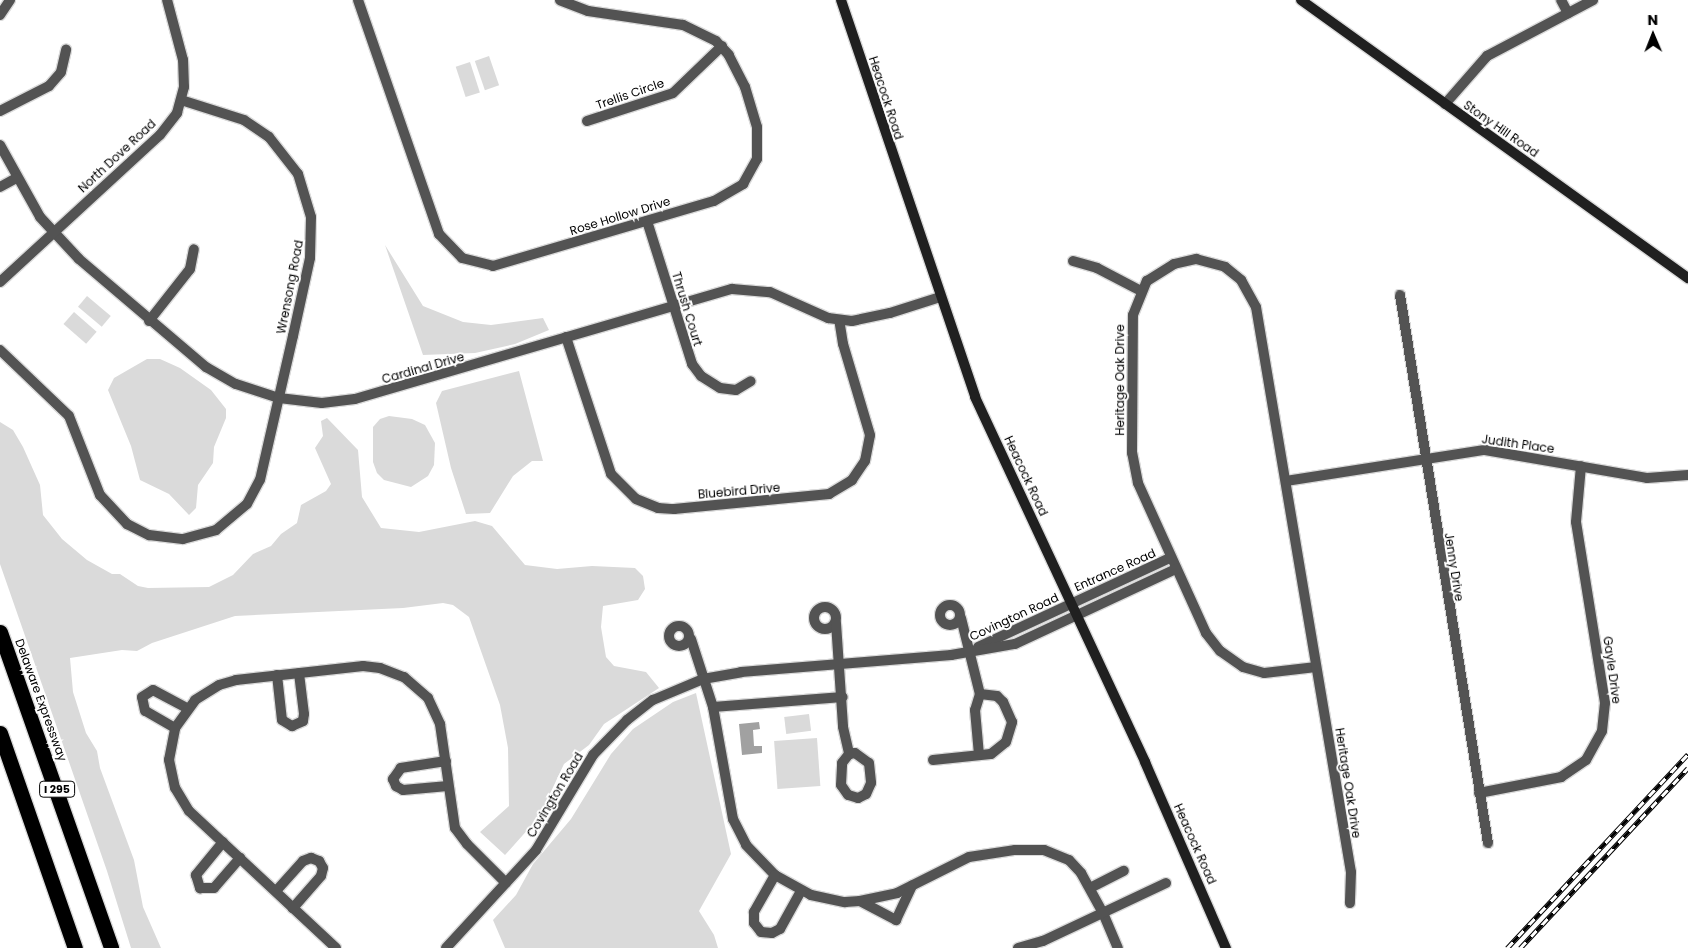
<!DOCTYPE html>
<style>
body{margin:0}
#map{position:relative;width:1688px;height:948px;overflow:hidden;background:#fff;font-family:Poppins,sans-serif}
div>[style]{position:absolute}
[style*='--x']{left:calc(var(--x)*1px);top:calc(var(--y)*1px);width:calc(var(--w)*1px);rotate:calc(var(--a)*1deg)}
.green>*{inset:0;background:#dadada;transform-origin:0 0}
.water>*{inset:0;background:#a1a1a1}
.roads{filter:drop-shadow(1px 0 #dbdbdb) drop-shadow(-1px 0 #dbdbdb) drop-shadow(0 1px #dbdbdb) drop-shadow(0 -1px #dbdbdb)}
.street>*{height:10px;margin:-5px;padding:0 5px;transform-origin:5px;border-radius:5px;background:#535353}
.street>.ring{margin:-5px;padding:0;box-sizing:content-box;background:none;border:10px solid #535353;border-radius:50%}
.secondary>*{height:10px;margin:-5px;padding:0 5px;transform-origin:5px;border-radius:5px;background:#202020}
.highway>*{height:15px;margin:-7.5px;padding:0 7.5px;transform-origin:7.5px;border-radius:7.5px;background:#000}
.rail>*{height:4.5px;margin-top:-2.25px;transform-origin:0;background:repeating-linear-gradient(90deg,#fff 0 8px,#000 0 16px);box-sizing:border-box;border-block:1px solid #000}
span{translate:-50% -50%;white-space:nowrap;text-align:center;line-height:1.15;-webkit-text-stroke:4px #fff;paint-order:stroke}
.shield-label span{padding:1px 4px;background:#fff;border:1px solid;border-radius:4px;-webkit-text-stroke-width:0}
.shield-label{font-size:11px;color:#000;font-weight:700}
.street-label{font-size:12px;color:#000}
.north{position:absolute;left:1628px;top:10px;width:50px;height:50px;-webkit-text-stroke:4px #fff;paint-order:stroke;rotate:359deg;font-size:14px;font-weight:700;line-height:20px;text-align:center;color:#000}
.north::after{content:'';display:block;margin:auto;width:18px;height:22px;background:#000;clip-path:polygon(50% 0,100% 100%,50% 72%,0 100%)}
</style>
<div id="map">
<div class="green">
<div style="left:489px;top:56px;width:31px;height:15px;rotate:71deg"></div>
<div style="left:470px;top:62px;width:32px;height:15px;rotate:72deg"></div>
<div style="clip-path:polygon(385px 245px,423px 306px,463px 322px,491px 325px,543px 318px,549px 330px,515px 344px,475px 353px,423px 355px)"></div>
<div style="left:87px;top:296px;width:31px;height:14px;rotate:40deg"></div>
<div style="left:74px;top:312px;width:30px;height:16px;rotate:41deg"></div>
<div style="clip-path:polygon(147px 359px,160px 359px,180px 368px,211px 390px,226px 409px,226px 418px,214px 447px,213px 463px,198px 485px,196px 508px,189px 515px,169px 494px,140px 480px,131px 446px,108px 390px,114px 378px)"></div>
<div style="clip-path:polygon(519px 371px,543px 461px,532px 461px,513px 476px,490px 513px,466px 514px,451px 468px,436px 403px,442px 391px)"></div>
<div style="clip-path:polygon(389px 416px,412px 419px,425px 425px,435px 443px,434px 465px,428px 476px,411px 487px,384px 480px,377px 473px,373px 462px,373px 427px,380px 419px)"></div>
<div style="clip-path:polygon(327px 418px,358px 450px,362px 497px,381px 528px,419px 532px,475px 521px,492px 526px,525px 565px,557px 569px,592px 566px,635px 568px,643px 576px,645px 589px,638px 600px,603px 606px,601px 627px,606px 657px,614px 666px,646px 672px,659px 688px,604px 724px,589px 745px,564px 764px,539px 817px,505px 855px,480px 832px,509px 806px,508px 748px,500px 705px,469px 617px,453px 605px,443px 603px,403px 608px,235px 616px,152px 643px,137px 651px,122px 650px,70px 658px,73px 692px,86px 733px,97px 751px,100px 768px,134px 860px,143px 907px,161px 948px,131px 948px,107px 871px,0 564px,0 422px,13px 430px,23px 447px,40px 485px,43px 515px,62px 539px,87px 560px,112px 574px,120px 574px,138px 586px,148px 588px,209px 587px,233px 575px,253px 554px,271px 546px,281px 534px,297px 523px,301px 505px,326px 491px,331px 484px,315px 448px,323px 436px,321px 421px)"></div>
<div style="clip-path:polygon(696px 693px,731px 854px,699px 911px,714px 935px,718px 948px,505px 948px,493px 920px,516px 895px,533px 864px,571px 819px,611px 754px,633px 729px,673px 702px)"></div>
<div style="left:809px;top:714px;width:17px;height:25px;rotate:83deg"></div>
<div style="left:817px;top:738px;width:48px;height:43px;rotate:86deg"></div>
</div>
<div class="water">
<div style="clip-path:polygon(759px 722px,760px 729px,753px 730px,754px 746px,762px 746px,762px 753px,742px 755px,739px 724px)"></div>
</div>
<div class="roads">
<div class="street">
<div style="--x:358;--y:0;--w:248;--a:70.9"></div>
<div style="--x:439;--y:234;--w:33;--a:46"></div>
<div style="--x:462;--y:258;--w:32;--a:14"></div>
<div style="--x:493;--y:266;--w:230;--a:-16.4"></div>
<div style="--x:714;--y:201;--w:34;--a:-30"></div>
<div style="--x:743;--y:184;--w:29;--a:-61"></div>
<div style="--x:757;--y:159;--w:32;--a:-90"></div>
<div style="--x:757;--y:127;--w:42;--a:-106.7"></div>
<div style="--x:745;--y:87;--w:36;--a:-117"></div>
<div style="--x:729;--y:55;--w:19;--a:-133"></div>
<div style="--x:716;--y:41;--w:37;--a:-154"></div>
<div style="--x:683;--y:25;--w:96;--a:-171.6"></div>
<div style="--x:588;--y:11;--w:30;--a:-159"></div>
<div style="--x:1561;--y:0;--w:15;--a:62"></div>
<div style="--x:0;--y:15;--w:18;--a:-56"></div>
<div style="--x:1445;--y:104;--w:64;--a:-48.8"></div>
<div style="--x:1487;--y:56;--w:120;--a:-27.8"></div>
<div style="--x:0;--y:111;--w:55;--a:-27"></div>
<div style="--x:49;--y:86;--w:18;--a:-49"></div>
<div style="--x:61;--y:72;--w:23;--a:-77"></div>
<div style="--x:587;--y:121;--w:90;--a:-18"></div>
<div style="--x:673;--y:93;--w:68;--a:-43.8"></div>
<div style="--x:0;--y:145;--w:82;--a:60.9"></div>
<div style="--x:40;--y:217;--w:57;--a:47.1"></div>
<div style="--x:79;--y:259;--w:167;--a:40.4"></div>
<div style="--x:206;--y:367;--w:34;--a:30"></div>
<div style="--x:236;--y:384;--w:45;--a:18"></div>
<div style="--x:279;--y:398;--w:43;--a:6.6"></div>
<div style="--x:322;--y:403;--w:33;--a:-7"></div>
<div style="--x:355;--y:399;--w:393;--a:-16.3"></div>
<div style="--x:732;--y:289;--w:38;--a:5"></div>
<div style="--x:770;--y:292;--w:64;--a:24.1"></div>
<div style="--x:828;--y:318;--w:24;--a:7"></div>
<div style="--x:852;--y:321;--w:39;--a:-12"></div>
<div style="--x:890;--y:313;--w:52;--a:-17.7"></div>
<div style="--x:0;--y:187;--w:18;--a:-29"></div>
<div style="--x:647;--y:221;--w:150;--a:72.5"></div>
<div style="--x:692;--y:364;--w:15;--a:53"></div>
<div style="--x:701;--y:376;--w:22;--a:32"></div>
<div style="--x:720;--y:388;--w:16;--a:7"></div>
<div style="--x:736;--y:390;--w:17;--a:-31"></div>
<div style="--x:1073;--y:261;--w:25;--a:16"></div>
<div style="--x:1097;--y:268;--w:50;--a:27.6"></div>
<div style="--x:0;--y:282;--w:217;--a:-42.6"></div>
<div style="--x:160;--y:135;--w:28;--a:-52"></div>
<div style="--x:177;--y:113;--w:27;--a:-75"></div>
<div style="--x:184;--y:87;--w:27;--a:-92"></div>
<div style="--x:183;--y:60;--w:62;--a:-104.9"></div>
<div style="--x:1400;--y:295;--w:555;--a:80.88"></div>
<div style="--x:149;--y:321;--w:66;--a:-51.7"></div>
<div style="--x:190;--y:269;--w:20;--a:-79"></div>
<div style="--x:566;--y:337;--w:144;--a:71.8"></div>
<div style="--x:611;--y:474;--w:35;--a:45"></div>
<div style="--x:636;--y:499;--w:24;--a:22"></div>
<div style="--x:658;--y:508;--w:16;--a:4"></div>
<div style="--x:674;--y:509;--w:156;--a:-5.5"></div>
<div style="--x:829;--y:494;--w:27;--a:-31"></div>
<div style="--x:852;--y:480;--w:23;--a:-56"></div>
<div style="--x:865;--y:461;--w:26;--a:-79"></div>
<div style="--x:870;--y:435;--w:95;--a:-106.5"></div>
<div style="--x:843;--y:344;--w:24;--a:-99"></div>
<div style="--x:0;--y:350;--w:95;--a:43.7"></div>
<div style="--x:69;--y:416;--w:85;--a:68.6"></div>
<div style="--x:100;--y:495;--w:40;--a:47"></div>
<div style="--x:127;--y:524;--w:25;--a:27"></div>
<div style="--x:149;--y:535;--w:34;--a:7"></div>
<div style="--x:183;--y:539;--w:34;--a:-15"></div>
<div style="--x:216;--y:530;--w:40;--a:-40"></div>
<div style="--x:247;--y:504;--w:27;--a:-62"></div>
<div style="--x:260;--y:480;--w:148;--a:-77.1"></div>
<div style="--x:293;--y:336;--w:80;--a:-77.7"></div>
<div style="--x:310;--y:258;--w:41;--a:-88.6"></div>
<div style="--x:311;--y:217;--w:45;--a:-106.8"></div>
<div style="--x:298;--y:174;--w:47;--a:-128.1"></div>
<div style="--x:269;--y:137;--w:30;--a:-146"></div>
<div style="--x:244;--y:120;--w:66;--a:-162.4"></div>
<div style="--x:1286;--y:481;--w:201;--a:-8.9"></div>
<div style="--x:1485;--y:450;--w:164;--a:9.8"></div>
<div style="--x:1647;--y:478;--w:41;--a:-4.2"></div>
<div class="ring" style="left:940px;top:605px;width:10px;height:10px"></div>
<div class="ring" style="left:814px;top:607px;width:12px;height:12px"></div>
<div style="--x:961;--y:618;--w:78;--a:76"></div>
<div style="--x:980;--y:694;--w:17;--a:107"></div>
<div style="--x:975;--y:710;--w:45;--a:84.9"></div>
<div style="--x:836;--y:623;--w:104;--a:86.1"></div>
<div style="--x:843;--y:727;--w:28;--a:77"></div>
<div class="ring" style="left:669px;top:626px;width:10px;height:10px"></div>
<div style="--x:691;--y:639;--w:71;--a:72.1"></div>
<div style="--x:713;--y:707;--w:114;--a:79.9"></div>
<div style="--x:733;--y:819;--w:29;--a:63"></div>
<div style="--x:746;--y:845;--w:42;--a:46"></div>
<div style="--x:775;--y:875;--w:41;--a:29.1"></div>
<div style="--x:811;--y:895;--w:35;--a:12"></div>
<div style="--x:845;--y:902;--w:15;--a:-4"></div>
<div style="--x:860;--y:901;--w:38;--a:-12"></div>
<div style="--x:897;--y:893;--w:80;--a:-26.6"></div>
<div style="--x:969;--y:857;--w:47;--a:-8.7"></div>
<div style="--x:1015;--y:850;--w:29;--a:0"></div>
<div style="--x:1044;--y:850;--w:27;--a:22"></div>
<div style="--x:1069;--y:860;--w:18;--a:47"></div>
<div style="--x:1081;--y:873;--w:46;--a:61.2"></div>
<div style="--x:1103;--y:913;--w:38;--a:67"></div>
<div style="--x:978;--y:647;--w:212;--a:-24.9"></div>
<div style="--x:1316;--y:667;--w:52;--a:173.4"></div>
<div style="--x:1264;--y:673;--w:22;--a:-164"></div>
<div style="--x:1243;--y:667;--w:28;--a:-145"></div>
<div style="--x:1220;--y:651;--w:23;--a:-128"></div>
<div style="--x:1206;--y:633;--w:165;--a:-114.4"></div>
<div style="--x:1138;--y:483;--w:31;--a:-101"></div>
<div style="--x:1132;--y:453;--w:138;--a:-89.6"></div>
<div style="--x:1133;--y:315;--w:37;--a:-68"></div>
<div style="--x:1147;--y:281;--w:32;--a:-32"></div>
<div style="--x:1174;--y:264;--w:23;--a:-13"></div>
<div style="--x:1196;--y:259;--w:30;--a:15"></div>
<div style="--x:1225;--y:267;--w:21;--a:39"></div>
<div style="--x:1241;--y:280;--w:31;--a:61"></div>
<div style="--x:1256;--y:307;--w:573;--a:80.46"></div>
<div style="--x:1351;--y:872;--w:31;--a:92"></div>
<div style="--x:277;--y:675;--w:45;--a:83.7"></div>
<div style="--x:282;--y:720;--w:12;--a:31"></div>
<div style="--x:292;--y:726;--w:12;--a:-24"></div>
<div style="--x:303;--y:721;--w:7;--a:-82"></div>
<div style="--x:304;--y:714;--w:41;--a:-97"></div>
<div style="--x:713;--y:707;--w:130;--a:-4.4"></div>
<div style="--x:175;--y:728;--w:34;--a:-150"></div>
<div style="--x:145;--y:711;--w:14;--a:-102"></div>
<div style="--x:142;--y:697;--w:13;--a:-32"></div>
<div style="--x:153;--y:690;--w:38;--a:28"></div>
<div style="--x:855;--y:753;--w:17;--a:36"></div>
<div style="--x:869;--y:763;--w:20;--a:84"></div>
<div style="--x:871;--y:783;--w:12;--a:114"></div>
<div style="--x:866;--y:794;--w:9;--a:153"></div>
<div style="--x:858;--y:798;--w:10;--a:-163"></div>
<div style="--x:848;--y:795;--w:12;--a:-125"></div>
<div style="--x:841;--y:785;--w:22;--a:-87"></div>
<div style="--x:842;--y:763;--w:11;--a:-52"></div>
<div style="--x:849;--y:754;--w:6;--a:-9"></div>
<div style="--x:933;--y:760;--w:58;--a:-5.9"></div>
<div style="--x:991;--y:754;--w:19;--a:-39"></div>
<div style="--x:1006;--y:742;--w:21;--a:-73"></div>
<div style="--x:1012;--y:722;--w:22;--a:-114"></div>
<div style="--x:1003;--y:702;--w:8;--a:-135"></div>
<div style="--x:997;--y:696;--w:17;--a:-173"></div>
<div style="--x:446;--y:761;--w:46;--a:171.2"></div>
<div style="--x:401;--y:768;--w:14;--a:126"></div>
<div style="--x:393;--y:779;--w:8;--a:67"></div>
<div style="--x:396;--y:786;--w:8;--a:30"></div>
<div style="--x:403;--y:790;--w:45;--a:-5.1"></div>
<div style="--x:1479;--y:793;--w:84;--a:-11"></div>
<div style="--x:1561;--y:777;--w:30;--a:-34"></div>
<div style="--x:1586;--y:760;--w:33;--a:-61"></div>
<div style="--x:1602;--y:731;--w:28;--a:-84"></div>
<div style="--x:1605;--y:703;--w:183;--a:-99.1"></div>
<div style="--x:1576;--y:522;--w:56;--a:-84.9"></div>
<div style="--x:223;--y:842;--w:43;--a:129.3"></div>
<div style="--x:196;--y:875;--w:14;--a:73"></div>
<div style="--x:200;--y:888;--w:14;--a:0"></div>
<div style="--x:214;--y:888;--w:40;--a:-49"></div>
<div style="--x:775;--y:875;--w:43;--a:119.6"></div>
<div style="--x:754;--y:912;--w:11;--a:90"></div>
<div style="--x:754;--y:923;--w:11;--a:52"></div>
<div style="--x:761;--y:932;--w:11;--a:5"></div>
<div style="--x:772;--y:933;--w:9;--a:-27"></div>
<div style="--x:780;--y:929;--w:43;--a:-61.1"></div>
<div style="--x:1090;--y:888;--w:38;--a:-27"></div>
<div style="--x:276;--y:891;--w:40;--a:-48"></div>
<div style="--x:303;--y:861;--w:9;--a:-21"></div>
<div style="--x:311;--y:858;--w:9;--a:21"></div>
<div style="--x:319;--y:861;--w:8;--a:60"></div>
<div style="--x:323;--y:868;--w:8;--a:104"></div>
<div style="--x:321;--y:876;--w:43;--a:131.2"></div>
<div style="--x:860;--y:901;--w:41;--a:27.8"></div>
<div style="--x:896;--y:920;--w:38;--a:-65"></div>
<div style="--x:336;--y:948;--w:201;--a:-137"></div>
<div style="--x:189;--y:811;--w:27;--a:-121"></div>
<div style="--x:175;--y:788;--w:29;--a:-102"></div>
<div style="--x:169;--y:760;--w:33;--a:-79"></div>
<div style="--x:175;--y:728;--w:34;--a:-54"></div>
<div style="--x:195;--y:700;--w:28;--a:-32"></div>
<div style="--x:219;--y:685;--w:18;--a:-16"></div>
<div style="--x:236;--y:680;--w:128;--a:-6.3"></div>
<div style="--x:363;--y:666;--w:17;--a:7"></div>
<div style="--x:380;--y:668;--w:26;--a:21"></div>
<div style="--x:404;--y:677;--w:32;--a:41"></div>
<div style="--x:428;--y:698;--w:29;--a:65"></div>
<div style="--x:440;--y:724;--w:105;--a:81.8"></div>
<div style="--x:455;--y:828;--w:20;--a:53"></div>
<div style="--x:467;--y:844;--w:55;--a:45"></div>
<div style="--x:446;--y:948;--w:133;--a:-47.4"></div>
<div style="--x:536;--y:850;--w:111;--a:-59"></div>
<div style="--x:593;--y:755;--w:49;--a:-45.8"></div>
<div style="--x:627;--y:720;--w:33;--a:-38"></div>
<div style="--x:653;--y:700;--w:54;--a:-22.8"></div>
<div style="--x:703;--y:679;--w:39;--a:-10"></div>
<div style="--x:741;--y:672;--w:211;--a:-4.6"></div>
<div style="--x:951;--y:655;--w:65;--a:-9.8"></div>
<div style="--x:1015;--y:644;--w:178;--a:-25"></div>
<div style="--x:1018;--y:948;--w:26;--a:-16"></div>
<div style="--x:1043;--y:941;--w:136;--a:-25.2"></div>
</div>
<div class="secondary">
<div style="--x:841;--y:0;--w:419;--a:71.3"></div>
<div style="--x:975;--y:397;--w:403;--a:65"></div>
<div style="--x:1145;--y:762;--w:203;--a:66.5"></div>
<div style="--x:1301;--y:0;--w:477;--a:35.7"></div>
</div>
<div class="highway">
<div style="--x:0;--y:632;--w:335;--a:70.6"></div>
<div style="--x:0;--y:733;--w:228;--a:70.8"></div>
</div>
</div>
<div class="rail">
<div style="--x:1507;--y:948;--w:265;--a:-47"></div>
<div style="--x:1520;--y:948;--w:246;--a:-47"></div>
</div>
<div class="shield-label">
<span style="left:57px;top:789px">I 295</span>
</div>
<div class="street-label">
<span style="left:630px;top:94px;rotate:-19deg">Trellis Circle</span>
<span style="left:886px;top:98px;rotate:72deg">Heacock Road</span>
<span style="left:1501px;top:129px;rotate:35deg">Stony Hill Road</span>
<span style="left:117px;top:156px;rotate:-43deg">North Dove Road</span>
<span style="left:620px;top:216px;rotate:-17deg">Rose Hollow Drive</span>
<span style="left:290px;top:287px;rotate:-79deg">Wrensong Road</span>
<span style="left:687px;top:309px;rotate:73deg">Thrush Court</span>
<span style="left:423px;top:368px;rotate:-16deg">Cardinal Drive</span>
<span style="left:1120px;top:380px;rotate:-90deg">Heritage Oak Drive</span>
<span style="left:1518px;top:444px;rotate:8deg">Judith Place</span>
<span style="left:1026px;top:476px;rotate:65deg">Heacock Road</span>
<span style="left:739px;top:491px;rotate:-5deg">Bluebird Drive</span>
<span style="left:1454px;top:567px;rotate:81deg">Jenny Drive</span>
<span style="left:1115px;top:570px;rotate:-24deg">Entrance Road</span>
<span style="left:1014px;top:617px;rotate:-25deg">Covington Road</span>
<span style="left:1612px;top:670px;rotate:82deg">Gayle Drive</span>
<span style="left:41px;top:700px;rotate:70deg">Delaware Expressway</span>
<span style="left:1348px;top:783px;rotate:81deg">Heritage Oak Drive</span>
<span style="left:555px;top:795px;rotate:-59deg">Covington Road</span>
<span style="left:1195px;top:844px;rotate:66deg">Heacock Road</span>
</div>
<div class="north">N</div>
</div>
